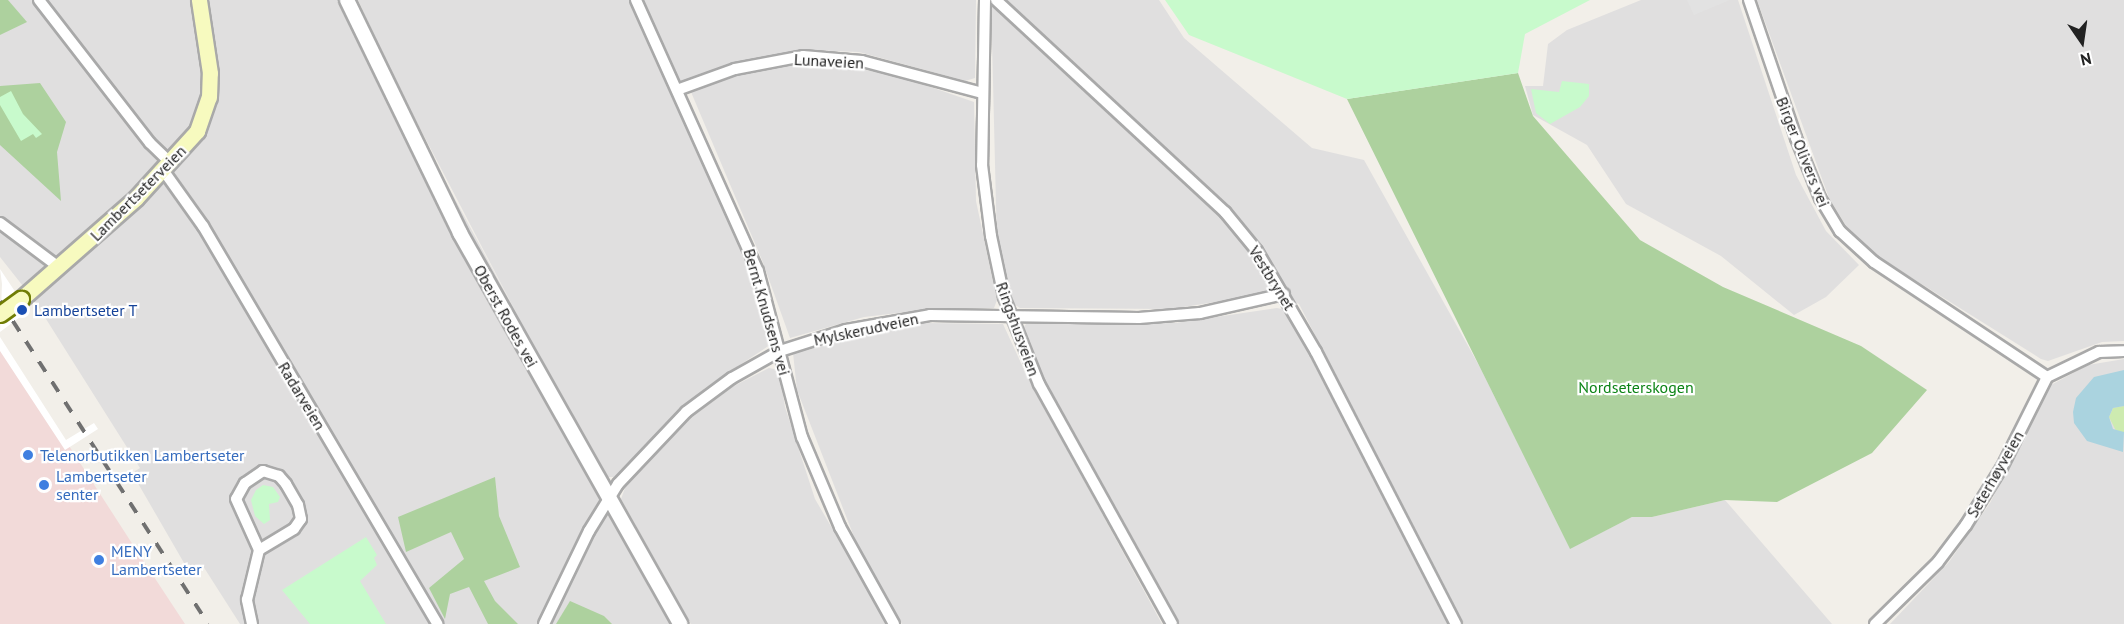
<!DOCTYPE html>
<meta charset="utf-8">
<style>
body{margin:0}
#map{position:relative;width:2124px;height:624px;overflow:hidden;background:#f2efe9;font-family:"PT Sans",sans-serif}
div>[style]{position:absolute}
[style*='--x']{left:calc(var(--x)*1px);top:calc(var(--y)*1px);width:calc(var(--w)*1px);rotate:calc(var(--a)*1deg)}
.residential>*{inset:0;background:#e0dfdf}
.commercial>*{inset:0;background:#f2dad9}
.grass>*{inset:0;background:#cdebb0}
.forest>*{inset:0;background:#add19e}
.park>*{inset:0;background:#c8facc}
.parking>*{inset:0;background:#e2e2e2}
.water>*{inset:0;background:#aad3df}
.pier>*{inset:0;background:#fff}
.roads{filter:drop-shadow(2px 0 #a9a9a9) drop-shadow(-2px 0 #a9a9a9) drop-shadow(0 2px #a9a9a9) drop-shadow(0 -2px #a9a9a9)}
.minor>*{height:10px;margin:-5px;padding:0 5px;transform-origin:5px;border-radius:5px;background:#fff}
.tertiary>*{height:14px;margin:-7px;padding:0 7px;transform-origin:7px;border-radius:7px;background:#fff}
.secondary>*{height:15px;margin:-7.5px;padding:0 7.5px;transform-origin:7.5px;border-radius:7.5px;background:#f7fabf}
.rail>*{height:4px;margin-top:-2px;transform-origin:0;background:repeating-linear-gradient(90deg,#707070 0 12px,transparent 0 24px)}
.bridges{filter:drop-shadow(2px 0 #707d05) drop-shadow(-2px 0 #707d05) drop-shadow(0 2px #707d05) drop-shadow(0 -2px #707d05)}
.secondary-bridge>*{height:15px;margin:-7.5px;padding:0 7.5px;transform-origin:7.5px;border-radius:7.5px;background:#f7fabf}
.dots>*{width:16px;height:16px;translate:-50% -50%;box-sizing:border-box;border:3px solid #fff;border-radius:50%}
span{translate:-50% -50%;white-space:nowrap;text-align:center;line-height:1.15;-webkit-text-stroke:4.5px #fff;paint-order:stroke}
.street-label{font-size:16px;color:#222}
.transit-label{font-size:16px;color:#164399}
.left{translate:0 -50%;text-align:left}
.park-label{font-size:16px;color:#0c8416}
.shop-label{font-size:16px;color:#366cbe}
.north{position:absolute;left:2052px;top:12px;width:60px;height:60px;-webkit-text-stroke:4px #fff;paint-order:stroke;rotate:167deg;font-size:16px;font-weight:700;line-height:24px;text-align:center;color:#222}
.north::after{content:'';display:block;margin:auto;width:21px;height:27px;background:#222;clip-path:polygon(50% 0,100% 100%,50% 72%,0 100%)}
</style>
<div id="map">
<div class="residential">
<div style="clip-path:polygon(0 0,354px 0,386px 71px,519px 318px,399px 88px,358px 0,629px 0,752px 270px,773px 343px,705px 388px,615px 477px,608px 477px,560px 393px,688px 624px,240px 624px,203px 566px,191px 575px,132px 473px,140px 468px,34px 300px,0 257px)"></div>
<div style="clip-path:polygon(644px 0,976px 0,975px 78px,965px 81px,859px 52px,808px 50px,732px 64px,680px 82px)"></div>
<div style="clip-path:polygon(991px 0,1159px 0,1184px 38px,1312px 148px,1364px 160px,1481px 369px,1570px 548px,1632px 517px,1652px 517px,1725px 500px,1832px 624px,1464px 624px,1299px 304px,1272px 293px,1171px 309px,1020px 308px,1012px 303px,997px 246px)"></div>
<div style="clip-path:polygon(1641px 0,1738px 0,1796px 175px,1826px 231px,1859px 265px,1826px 297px,1794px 315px,1721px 256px,1626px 204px,1587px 145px,1533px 115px,1525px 86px,1543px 86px,1548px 44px,1567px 30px)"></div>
<div style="clip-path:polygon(1757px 0,2124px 0,2124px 341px,2102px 342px,2048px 361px,2041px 359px,1872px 253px,1848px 229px,1829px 198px)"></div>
<div style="clip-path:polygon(827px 63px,899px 76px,974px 102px,976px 201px,997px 300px,994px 308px,940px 308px,864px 317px,790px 338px,762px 260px,691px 92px,759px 67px)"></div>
<div style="clip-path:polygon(1277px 308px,1286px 310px,1450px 624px,1180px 624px,1031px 356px,1023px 328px,1026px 324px,1175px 323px)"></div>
<div style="clip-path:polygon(923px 323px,1003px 324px,1027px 376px,1162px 624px,902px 624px,860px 552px,797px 390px,793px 353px,858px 334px)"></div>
<div style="clip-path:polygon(2124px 359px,2124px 624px,1890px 624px,1949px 562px,1990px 503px,2049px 386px,2088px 365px)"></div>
<div style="clip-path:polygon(769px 368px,779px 370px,785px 407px,815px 499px,888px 624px,691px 624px,621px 499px,625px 488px,645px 462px,691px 418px,732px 387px)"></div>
</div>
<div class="commercial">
<div style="clip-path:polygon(0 339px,135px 548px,185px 624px,0 624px)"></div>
</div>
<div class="grass">
<div style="clip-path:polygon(2124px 406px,2124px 432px,2117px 433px,2109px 417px,2113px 408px)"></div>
</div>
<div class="forest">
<div style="clip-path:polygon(0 0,8px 0,27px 22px,0 35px)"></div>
<div style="clip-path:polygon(1518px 73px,1533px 116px,1640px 240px,1723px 287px,1861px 346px,1927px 390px,1872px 453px,1777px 502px,1725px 500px,1652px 517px,1632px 517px,1570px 549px,1347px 99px)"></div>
<div style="clip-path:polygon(40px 83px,66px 122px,57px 152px,61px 201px,0 145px,0 86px)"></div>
<div style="clip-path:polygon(495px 477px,499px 516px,520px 567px,484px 581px,495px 601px,518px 624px,488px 624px,469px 587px,450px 594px,445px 619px,429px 588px,464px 559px,451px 532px,406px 552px,398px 517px)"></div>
<div style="clip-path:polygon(570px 601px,604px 616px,612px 624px,556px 624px)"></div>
</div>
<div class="park">
<div style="clip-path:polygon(1165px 0,1590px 0,1525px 34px,1518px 73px,1347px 99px,1189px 35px)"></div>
<div style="clip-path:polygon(1562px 81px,1589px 84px,1589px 96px,1580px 107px,1550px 124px,1536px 113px,1531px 89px,1559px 92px)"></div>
<div style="clip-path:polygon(11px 91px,23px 114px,42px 134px,36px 138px,33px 134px,21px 141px,0 105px,0 97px)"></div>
<div style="clip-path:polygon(263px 485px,273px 487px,280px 497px,278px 502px,269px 504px,270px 520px,264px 524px,255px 516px,251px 500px,256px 490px)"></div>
<div style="clip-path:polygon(366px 537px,377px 555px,374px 558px,377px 565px,360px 581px,386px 624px,310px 624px,282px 590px)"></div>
</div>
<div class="parking">
<div style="clip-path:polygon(1687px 0,1730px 0,1694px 15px)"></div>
</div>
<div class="water">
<div style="clip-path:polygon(2124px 370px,2124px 406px,2113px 408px,2109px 417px,2113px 429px,2124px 432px,2123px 452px,2087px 441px,2074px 423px,2073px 412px,2076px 398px,2094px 377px)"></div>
</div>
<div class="pier">
<div style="clip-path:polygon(0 269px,28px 311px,0 332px,2px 284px)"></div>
<div style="clip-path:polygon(0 337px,66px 440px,94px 423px,98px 429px,65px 450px,0 351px)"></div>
</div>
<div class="roads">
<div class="minor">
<div style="--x:39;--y:0;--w:181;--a:52.2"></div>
<div style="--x:150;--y:143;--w:29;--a:44"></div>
<div style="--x:636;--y:0;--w:297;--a:65.8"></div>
<div style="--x:758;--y:271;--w:172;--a:75.2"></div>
<div style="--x:802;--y:437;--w:98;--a:67.1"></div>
<div style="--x:840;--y:527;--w:111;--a:60.9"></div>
<div style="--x:985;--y:0;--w:165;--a:91"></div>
<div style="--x:982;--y:165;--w:72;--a:82.8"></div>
<div style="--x:991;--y:236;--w:62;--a:78"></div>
<div style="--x:1004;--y:297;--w:94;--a:68.1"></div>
<div style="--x:1039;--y:384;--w:274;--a:61"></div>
<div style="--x:996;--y:0;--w:312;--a:42.8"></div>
<div style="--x:1225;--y:212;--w:50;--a:50.6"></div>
<div style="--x:1257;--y:251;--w:117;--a:59.7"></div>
<div style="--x:1316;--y:352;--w:306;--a:62.8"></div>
<div style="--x:1749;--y:0;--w:146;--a:71.2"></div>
<div style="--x:1796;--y:138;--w:65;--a:68.2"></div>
<div style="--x:1820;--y:198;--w:39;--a:59"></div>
<div style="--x:1840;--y:231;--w:46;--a:42.4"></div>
<div style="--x:1874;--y:262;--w:208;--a:33.6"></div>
<div style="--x:677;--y:90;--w:62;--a:-19.9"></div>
<div style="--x:735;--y:69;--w:69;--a:-10.8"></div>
<div style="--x:803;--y:56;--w:59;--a:4.8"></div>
<div style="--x:862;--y:61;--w:124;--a:14.9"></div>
<div style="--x:163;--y:170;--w:69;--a:54.5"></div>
<div style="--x:203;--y:226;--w:462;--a:59.5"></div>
<div style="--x:0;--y:223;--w:75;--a:36.9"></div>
<div style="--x:252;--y:624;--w:25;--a:-102"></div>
<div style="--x:247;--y:600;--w:51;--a:-76.5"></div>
<div style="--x:259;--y:550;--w:41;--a:-31"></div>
<div style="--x:294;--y:529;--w:12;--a:-55"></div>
<div style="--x:301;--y:519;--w:14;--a:-102"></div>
<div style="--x:298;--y:505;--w:24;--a:-120"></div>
<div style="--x:286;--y:484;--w:11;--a:-131"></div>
<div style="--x:279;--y:476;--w:17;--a:-163"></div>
<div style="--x:263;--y:471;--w:22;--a:146"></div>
<div style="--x:245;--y:483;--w:18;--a:119"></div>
<div style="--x:236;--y:499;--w:56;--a:65.7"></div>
<div style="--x:544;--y:624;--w:103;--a:-64.2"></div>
<div style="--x:589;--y:531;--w:55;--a:-58.3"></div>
<div style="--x:618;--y:484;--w:99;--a:-46.6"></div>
<div style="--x:686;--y:412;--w:57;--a:-36.5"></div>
<div style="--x:732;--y:378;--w:55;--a:-29.4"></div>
<div style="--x:780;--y:351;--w:69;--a:-17.7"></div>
<div style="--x:846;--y:330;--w:85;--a:-10.1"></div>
<div style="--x:930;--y:315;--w:209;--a:0.8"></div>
<div style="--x:1139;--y:318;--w:61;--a:-4.7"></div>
<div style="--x:1200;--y:313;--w:86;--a:-12.7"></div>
<div style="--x:1875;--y:624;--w:88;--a:-44.5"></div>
<div style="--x:1938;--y:562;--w:46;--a:-52.9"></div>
<div style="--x:1966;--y:525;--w:68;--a:-58.2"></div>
<div style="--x:2002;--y:467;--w:101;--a:-63.4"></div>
<div style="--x:2047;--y:377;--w:58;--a:-25.7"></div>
<div style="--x:2099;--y:352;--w:25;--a:-2"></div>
</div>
<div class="tertiary">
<div style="--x:347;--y:0;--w:259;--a:64.1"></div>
<div style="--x:460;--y:233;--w:449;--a:60.6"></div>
</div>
<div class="secondary">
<div style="--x:21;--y:299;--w:153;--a:-41.3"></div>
<div style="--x:136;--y:198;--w:91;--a:-47.7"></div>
<div style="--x:197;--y:131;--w:36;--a:-71"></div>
<div style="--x:209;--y:97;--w:24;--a:-88"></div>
<div style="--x:210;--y:73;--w:74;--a:-98.6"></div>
</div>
</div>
<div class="rail">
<div style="--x:0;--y:301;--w:384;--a:57.2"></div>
</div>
<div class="bridges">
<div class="secondary-bridge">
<div style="--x:0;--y:314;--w:26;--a:-36"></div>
</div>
</div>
<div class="dots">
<div style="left:22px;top:310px;background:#1a4fb4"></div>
<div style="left:28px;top:455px;background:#3f7fe0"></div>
<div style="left:44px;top:485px;background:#3f7fe0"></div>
<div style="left:99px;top:560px;background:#3f7fe0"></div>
</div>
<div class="street-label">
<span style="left:829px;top:61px;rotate:3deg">Lunaveien</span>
<span style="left:1803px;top:152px;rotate:68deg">Birger Olivers vei</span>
<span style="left:138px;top:193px;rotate:-45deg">Lambertseterveien</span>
<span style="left:1272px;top:278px;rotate:58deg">Vestbrynet</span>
<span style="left:767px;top:312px;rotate:74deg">Bernt Knudsens vei</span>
<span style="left:506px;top:316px;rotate:61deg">Oberst Rodes vei</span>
<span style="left:866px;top:329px;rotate:-12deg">Mylskerudveien</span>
<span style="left:1018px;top:329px;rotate:70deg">Ringshusveien</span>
<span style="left:302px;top:396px;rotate:59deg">Radarveien</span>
<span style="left:1995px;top:474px;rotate:-60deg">Seterhøyveien</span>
</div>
<div class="transit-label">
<span class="left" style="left:34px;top:310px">Lambertseter T</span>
</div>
<div class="park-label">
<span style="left:1636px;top:387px">Nordseterskogen</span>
</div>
<div class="shop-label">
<span class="left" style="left:40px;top:455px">Telenorbutikken Lambertseter</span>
<span class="left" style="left:56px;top:485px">Lambertseter<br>senter</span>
<span class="left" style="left:111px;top:560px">MENY<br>Lambertseter</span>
</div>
<div class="north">N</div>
</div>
